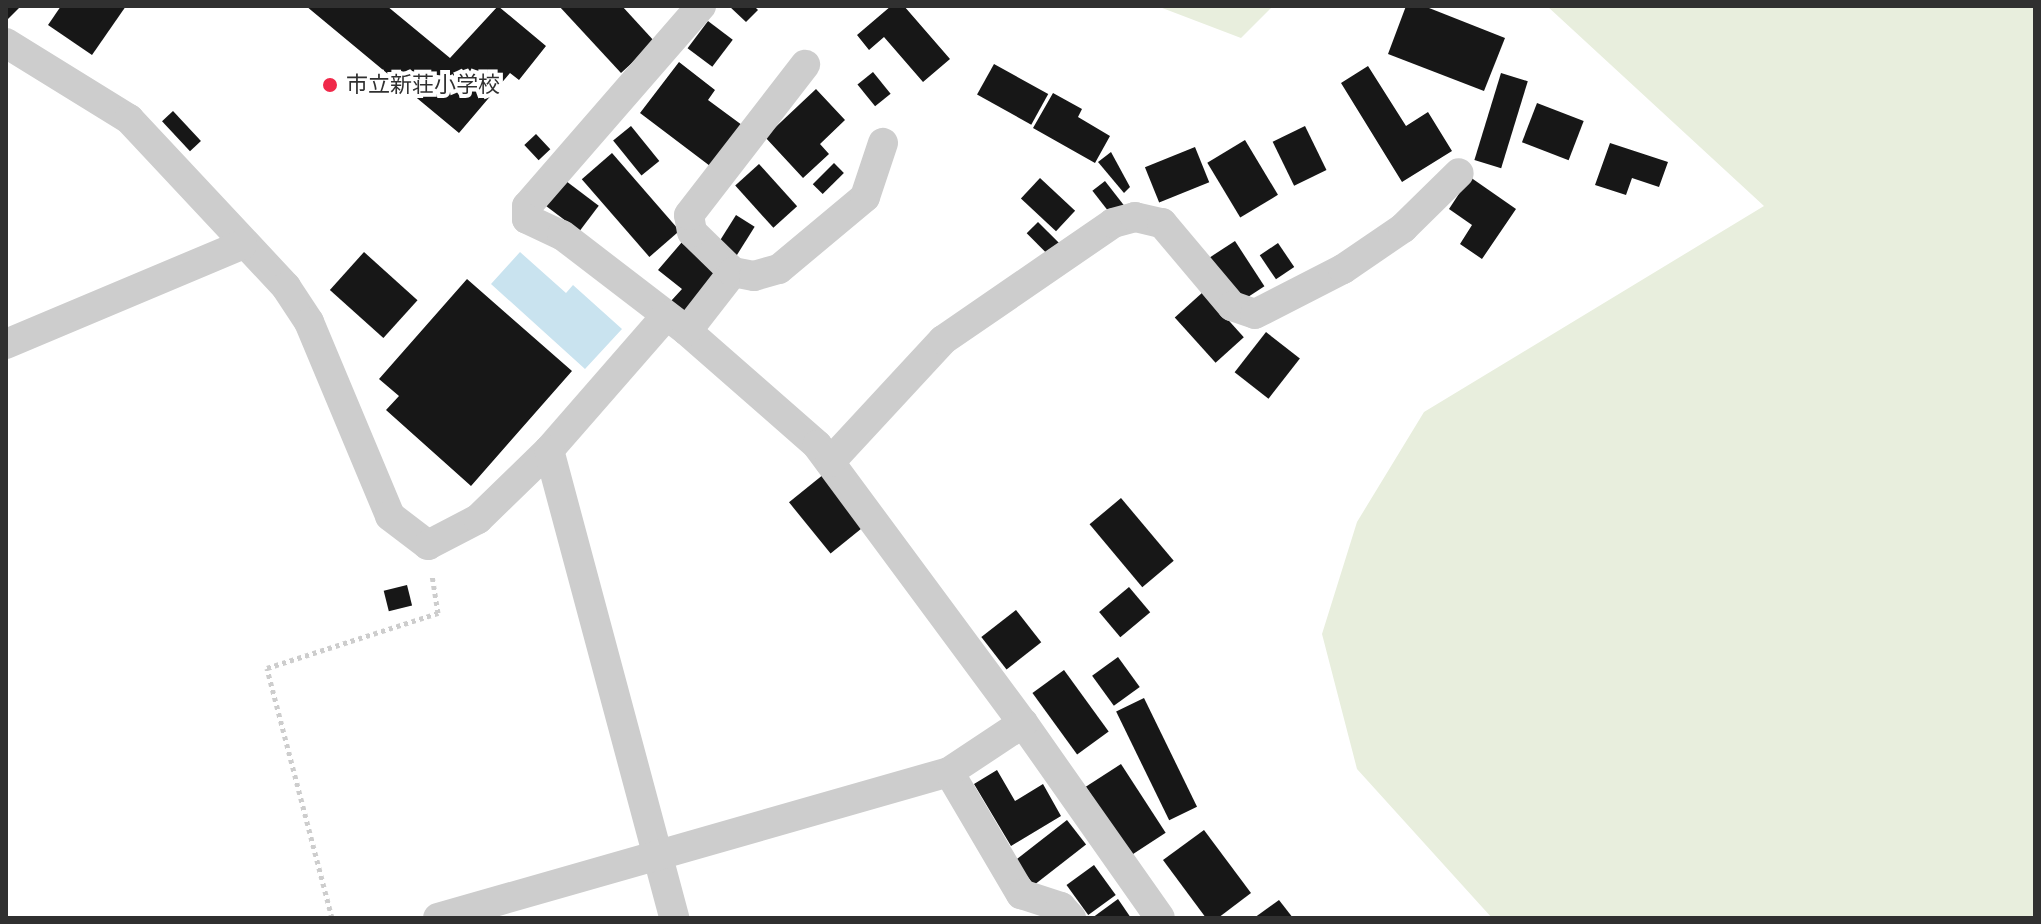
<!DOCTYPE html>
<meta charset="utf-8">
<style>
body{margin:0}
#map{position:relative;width:2041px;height:924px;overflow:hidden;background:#fff;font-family:"DejaVu Sans","Noto Sans JP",sans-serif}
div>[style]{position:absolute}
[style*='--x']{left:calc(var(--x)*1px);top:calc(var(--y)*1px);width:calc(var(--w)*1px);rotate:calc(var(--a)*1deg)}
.green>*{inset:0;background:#e8eedd}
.water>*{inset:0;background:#c9e3ef}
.building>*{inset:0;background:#171717;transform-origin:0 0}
.path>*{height:5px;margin-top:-2.5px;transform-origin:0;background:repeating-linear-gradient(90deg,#cdcdcd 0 4px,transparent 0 8px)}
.street>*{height:30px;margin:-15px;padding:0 15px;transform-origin:15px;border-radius:15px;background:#cdcdcd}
.dots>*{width:22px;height:22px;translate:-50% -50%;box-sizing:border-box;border:4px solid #fff;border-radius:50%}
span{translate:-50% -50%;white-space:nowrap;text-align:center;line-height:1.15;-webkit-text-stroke:8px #fff;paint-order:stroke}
.poi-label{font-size:22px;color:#303030}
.left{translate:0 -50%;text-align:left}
.frame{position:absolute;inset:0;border:8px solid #303030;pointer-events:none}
</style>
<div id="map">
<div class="green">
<div style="clip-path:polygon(1157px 6px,1273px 6px,1241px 38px)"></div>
<div style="clip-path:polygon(1547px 6px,2035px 6px,2035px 918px,1492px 918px,1357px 769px,1322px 634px,1357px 522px,1424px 412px,1764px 206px)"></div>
</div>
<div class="water">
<div style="clip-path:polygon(520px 252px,566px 293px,573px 285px,622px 329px,585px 369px,491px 284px)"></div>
</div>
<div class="building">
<div style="clip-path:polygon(6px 6px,21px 6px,6px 21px)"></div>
<div style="clip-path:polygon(61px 6px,126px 6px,92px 55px,48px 25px)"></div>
<div style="clip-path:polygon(306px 6px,387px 6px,450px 58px,498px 6px,546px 46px,519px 80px,510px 73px,459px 133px)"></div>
<div style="clip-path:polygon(559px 6px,622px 6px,655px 42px,621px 73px)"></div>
<div style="clip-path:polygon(729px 6px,754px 6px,758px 10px,746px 22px)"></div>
<div style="clip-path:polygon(891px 6px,904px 6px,950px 59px,923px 82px,884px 37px,869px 50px,857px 35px)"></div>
<div style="clip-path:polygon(1406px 6px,1424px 6px,1505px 38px,1484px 91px,1388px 54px)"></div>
<div style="left:708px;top:21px;width:31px;height:34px;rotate:37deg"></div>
<div style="clip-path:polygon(679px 62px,715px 90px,708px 100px,746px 128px,714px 169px,640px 113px)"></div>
<div style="left:994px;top:64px;width:62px;height:35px;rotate:29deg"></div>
<div style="clip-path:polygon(1368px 66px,1406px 126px,1428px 112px,1452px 151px,1402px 182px,1341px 83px)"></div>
<div style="left:873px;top:72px;width:28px;height:20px;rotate:51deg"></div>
<div style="left:1501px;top:73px;width:28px;height:91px;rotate:17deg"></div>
<div style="clip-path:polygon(816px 89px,845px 120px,820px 144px,829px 154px,803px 178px,765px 137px)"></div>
<div style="clip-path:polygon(1053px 93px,1082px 109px,1078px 117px,1110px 136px,1095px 163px,1033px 128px)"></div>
<div style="left:1537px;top:103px;width:50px;height:42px;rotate:21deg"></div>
<div style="left:173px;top:111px;width:41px;height:15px;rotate:47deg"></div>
<div style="left:631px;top:126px;width:45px;height:23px;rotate:51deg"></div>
<div style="left:1305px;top:126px;width:49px;height:36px;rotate:64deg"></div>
<div style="left:536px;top:134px;width:21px;height:16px;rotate:47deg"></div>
<div style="left:1245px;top:140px;width:64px;height:44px;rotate:59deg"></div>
<div style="clip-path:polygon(1610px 143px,1668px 162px,1659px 187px,1632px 178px,1626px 195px,1595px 185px)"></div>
<div style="left:1195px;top:147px;width:38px;height:54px;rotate:68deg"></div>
<div style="clip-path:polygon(1111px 152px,1130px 187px,1124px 193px,1098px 162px)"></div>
<div style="left:612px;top:153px;width:103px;height:40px;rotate:49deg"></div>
<div style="left:834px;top:163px;width:14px;height:30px;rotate:45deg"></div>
<div style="left:759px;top:164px;width:57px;height:32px;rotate:48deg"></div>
<div style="clip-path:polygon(1470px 177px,1516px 209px,1482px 259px,1460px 244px,1472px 225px,1449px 209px)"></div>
<div style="left:562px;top:178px;width:46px;height:32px;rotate:37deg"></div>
<div style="left:1040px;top:178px;width:48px;height:28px;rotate:43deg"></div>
<div style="left:1105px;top:181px;width:37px;height:16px;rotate:52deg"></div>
<div style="left:736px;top:215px;width:22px;height:34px;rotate:32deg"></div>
<div style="left:1038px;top:222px;width:33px;height:16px;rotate:45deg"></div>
<div style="left:1235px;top:241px;width:54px;height:31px;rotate:57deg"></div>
<div style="clip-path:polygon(682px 242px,720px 275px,686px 315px,671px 301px,682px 289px,658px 270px)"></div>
<div style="left:1278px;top:243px;width:29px;height:22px;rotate:56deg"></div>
<div style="left:364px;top:252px;width:72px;height:51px;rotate:42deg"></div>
<div style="clip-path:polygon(467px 279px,572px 371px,471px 486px,386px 410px,399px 396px,379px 379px)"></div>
<div style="left:1203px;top:292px;width:61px;height:38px;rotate:48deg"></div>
<div style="left:1266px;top:332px;width:43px;height:51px;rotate:38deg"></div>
<div style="left:824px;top:474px;width:66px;height:45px;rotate:51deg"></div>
<div style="left:1121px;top:498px;width:82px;height:41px;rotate:50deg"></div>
<div style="left:407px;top:585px;width:21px;height:24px;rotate:76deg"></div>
<div style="left:1129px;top:587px;width:33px;height:39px;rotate:50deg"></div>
<div style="left:1016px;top:610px;width:41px;height:44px;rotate:52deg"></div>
<div style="left:1118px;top:657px;width:37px;height:32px;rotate:54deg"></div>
<div style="left:1064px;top:670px;width:76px;height:39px;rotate:54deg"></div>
<div style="left:1144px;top:698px;width:121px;height:31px;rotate:64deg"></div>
<div style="left:1121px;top:764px;width:82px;height:42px;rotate:57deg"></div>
<div style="clip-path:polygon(997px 770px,1015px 801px,1043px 784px,1061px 816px,1011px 846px,974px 784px)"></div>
<div style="left:1067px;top:820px;width:31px;height:66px;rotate:52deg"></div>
<div style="clip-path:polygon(1204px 830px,1251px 893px,1218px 918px,1206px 918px,1163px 860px)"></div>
<div style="left:1094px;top:865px;width:37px;height:34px;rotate:54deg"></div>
<div style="clip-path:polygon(1118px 899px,1131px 918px,1092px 918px)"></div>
<div style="clip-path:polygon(1279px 900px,1293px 918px,1254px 918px)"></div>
</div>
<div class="path">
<div style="--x:332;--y:918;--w:258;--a:-104.6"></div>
<div style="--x:267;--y:668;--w:180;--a:-17.8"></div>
<div style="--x:438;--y:613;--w:37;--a:-99"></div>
</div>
<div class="street">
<div style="--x:701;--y:6;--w:265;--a:131"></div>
<div style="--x:527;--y:206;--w:13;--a:90"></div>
<div style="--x:527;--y:219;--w:38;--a:25"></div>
<div style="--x:562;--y:235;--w:158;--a:37.5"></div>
<div style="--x:687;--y:331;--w:173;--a:41.2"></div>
<div style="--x:817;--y:445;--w:346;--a:53.5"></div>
<div style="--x:1023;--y:723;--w:238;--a:54.9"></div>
<div style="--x:6;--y:43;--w:145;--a:31.7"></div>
<div style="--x:129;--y:119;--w:230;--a:46.9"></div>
<div style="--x:286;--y:287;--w:42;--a:56.7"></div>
<div style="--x:309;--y:322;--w:210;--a:67.3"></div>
<div style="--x:390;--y:516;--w:48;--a:37.3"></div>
<div style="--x:428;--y:545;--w:56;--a:-27.5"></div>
<div style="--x:478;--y:519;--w:99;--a:-44.2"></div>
<div style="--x:549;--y:450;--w:178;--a:-48.9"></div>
<div style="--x:733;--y:272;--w:57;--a:-135.7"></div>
<div style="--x:692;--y:232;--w:17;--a:-100"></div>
<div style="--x:689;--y:215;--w:190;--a:-52.3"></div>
<div style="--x:687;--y:331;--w:75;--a:-52.1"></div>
<div style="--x:733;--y:272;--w:21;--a:11"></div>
<div style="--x:754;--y:276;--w:26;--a:-16"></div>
<div style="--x:779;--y:269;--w:112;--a:-39.9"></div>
<div style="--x:865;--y:197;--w:57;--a:-71.6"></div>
<div style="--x:6;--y:344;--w:256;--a:-22.8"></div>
<div style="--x:549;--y:450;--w:484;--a:75"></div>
<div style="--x:830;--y:462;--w:166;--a:-47.2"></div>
<div style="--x:943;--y:340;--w:206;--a:-34.5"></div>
<div style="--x:1113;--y:223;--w:23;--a:-15"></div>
<div style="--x:1135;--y:217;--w:28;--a:13"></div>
<div style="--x:1162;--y:223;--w:109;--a:49.9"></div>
<div style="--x:1232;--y:306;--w:24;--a:19"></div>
<div style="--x:1255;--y:314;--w:99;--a:-27.1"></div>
<div style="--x:1343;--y:269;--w:73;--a:-34.3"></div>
<div style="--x:1403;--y:228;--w:78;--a:-44.5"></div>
<div style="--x:949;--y:772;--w:142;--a:59.5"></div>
<div style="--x:1021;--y:894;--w:42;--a:18"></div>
<div style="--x:1061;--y:907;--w:15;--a:48"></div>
<div style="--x:438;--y:918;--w:531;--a:-15.95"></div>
<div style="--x:949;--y:772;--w:89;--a:-33.5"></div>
</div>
<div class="dots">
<div style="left:330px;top:85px;background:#f0294a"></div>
</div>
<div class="poi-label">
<span class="left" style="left:346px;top:85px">市立新荘小学校</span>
</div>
<div class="frame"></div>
</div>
